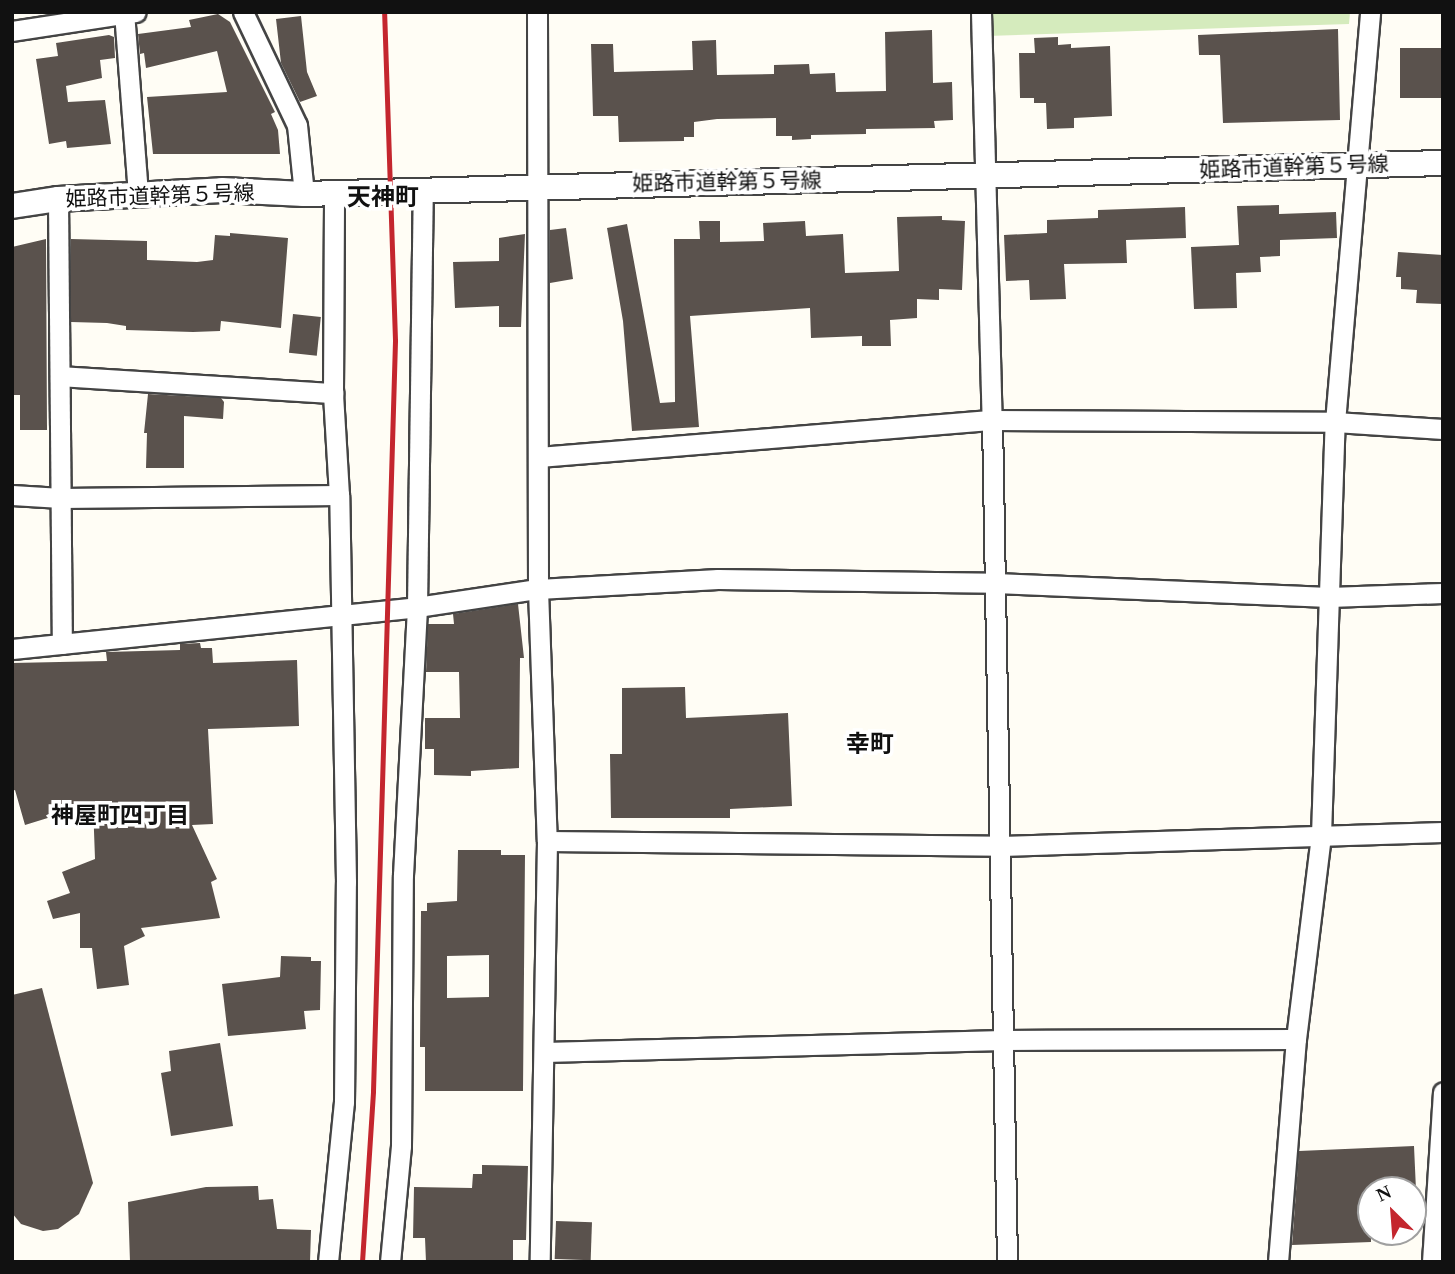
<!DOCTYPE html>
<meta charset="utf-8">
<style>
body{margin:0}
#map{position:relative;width:1455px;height:1274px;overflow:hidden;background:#fffdf5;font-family:"Times New Roman","Noto Sans JP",serif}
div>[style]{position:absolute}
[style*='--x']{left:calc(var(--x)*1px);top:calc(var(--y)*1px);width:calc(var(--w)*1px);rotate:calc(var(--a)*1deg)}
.green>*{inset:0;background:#d5ebbd}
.building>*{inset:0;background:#5a524d;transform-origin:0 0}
.roads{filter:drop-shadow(2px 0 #444) drop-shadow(-2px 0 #444) drop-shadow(0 2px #444) drop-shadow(0 -2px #444)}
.minor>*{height:19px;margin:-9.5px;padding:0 9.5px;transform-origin:9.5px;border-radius:9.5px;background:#fff}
.tertiary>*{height:24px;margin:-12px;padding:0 12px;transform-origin:12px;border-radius:12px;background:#fff}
.rail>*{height:5px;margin:-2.5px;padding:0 2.5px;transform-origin:2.5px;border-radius:2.5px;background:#c4262e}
span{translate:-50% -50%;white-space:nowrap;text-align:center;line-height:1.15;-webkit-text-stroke:7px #fff;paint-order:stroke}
.street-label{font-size:21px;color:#111}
.neighbourhood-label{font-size:23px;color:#111;font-weight:700}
.quarter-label{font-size:24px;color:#111;font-weight:700}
.frame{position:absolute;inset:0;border:14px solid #111;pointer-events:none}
.north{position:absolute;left:1357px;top:1176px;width:70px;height:70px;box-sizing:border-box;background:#fff;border:2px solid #a0a0a0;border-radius:50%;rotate:335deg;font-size:19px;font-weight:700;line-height:28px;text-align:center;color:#111}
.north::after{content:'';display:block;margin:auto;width:24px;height:32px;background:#c4262e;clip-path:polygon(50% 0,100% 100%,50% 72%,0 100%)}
</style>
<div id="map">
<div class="green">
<div style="clip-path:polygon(987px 12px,1350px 12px,1349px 24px,987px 36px)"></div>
</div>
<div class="building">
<div style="clip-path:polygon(218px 14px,230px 22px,275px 112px,271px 114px,278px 130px,280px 154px,153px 154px,147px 97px,227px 92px,217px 51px,146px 68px,144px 53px,140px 54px,138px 34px,191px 27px,189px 20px)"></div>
<div style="clip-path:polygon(301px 16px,307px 72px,317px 96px,300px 102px,281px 63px,276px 19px)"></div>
<div style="clip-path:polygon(1338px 29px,1340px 120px,1223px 123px,1220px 55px,1199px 55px,1198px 35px)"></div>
<div style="clip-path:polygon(932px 30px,933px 83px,952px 82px,953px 120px,934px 121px,935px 128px,866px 129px,866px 134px,811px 135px,811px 139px,792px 140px,792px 136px,776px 136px,776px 118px,717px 119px,694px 122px,694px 137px,684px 137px,684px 141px,619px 142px,618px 116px,593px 116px,591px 44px,613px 44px,614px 72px,693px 70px,692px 41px,716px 40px,717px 75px,774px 74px,774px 65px,809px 64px,810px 74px,835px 73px,836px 92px,886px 91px,885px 32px)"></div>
<div style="clip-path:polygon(109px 35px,114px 37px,115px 58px,100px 60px,102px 78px,66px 86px,68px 102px,105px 100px,111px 144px,67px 148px,66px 141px,49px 144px,36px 59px,58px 56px,56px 43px)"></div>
<div style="clip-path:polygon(1058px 37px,1058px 45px,1071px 44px,1071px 48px,1110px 46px,1112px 116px,1074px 118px,1074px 128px,1047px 129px,1046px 103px,1034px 103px,1034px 98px,1020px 98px,1019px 53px,1035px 53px,1034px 38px)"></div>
<div style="left:1400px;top:48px;width:42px;height:50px"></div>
<div style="clip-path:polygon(1279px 205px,1279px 214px,1336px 212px,1337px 238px,1280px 240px,1280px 256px,1260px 257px,1261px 272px,1236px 273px,1237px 308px,1194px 309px,1191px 247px,1239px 245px,1237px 206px)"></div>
<div style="clip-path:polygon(1185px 207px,1186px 238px,1126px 240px,1127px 263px,1064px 264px,1066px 299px,1030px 300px,1029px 280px,1006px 281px,1004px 235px,1047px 233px,1047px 220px,1098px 218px,1098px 210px)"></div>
<div style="clip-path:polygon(942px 216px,942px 220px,965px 221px,962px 290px,939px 289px,939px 300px,917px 299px,917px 318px,890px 320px,891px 346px,862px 346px,862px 336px,811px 338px,810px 308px,690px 316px,699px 427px,632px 431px,623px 321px,607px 228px,627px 224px,660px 403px,675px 402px,674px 239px,700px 239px,699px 221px,720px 221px,720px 242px,764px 241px,763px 223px,805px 221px,806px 236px,843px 234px,845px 273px,899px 271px,897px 217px)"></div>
<div style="clip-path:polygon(566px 228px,573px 279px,550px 283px,550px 230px)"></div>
<div style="clip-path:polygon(230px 233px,288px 238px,281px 328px,221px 321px,220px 331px,193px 332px,126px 330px,126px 326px,107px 323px,71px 322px,71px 239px,147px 241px,147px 260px,197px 262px,213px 260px,215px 235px,230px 236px)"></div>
<div style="clip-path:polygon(525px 234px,521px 327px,499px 327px,499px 306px,455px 308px,453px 262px,499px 261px,499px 238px)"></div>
<div style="clip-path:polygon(46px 239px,47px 430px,20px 430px,20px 395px,12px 395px,12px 247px)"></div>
<div style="clip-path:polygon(1398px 252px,1443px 255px,1443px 304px,1416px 303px,1417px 290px,1401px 289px,1401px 277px,1396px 277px)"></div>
<div style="left:293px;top:314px;width:28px;height:39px;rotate:6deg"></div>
<div style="clip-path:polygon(148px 394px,221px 398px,224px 402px,223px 419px,184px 416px,184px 468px,146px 468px,147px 433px,144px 433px)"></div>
<div style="clip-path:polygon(518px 604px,524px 658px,520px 658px,519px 768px,471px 771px,471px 776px,434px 775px,434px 749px,425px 749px,425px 718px,460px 718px,459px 672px,426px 672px,428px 624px,454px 624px,453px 614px)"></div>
<div style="clip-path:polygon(200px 643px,201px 648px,212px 648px,213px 663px,297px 660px,299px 726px,208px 729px,213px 824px,192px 825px,217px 879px,211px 882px,220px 918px,141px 928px,145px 936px,124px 946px,129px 985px,97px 989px,92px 948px,80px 948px,80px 913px,53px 919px,47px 901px,70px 893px,62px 872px,95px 859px,93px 804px,25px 825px,15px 790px,12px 791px,12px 663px,107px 661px,106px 652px,180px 650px,180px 644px)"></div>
<div style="clip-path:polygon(685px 687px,686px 718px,788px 713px,792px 806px,730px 809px,730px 818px,611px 818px,610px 754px,622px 754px,622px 688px)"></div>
<div style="clip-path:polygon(evenodd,458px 850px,501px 850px,501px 855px,525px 855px,523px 1091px,425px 1091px,425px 1047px,420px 1047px,421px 911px,427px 911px,427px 903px,457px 901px,458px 850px,489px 955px,489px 997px,447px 998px,447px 956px,489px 955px)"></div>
<div style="clip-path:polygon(281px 956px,311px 957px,311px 961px,321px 961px,320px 1010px,304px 1011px,306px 1029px,228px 1036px,222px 984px,280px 977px)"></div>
<div style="clip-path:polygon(42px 988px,93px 1183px,79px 1214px,58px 1229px,43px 1231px,21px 1224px,12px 1213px,12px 995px)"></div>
<div style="clip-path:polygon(220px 1043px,233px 1126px,171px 1136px,161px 1073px,171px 1071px,169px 1051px)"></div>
<div style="clip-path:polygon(1414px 1146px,1416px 1190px,1371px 1190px,1371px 1242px,1292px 1245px,1299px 1151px)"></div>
<div style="clip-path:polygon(482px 1165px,528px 1166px,526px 1240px,513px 1240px,513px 1262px,426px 1262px,425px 1238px,413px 1238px,414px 1187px,472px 1188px,473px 1174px,482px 1174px)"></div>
<div style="clip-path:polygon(258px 1186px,259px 1200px,273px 1199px,277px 1229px,311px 1230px,310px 1262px,130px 1262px,128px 1202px,206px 1187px)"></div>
<div style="left:556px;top:1221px;width:36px;height:38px;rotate:2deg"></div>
</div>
<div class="roads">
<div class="minor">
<div style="--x:124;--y:12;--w:182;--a:85.6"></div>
<div style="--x:243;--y:12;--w:125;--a:64.5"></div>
<div style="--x:297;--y:125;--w:69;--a:84.2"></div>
<div style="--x:537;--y:12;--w:577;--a:89.9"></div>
<div style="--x:538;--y:589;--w:252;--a:88"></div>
<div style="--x:547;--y:841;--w:421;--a:91"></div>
<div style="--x:981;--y:12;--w:408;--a:88.5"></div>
<div style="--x:992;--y:420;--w:842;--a:88.98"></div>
<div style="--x:12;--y:31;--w:125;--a:-8.7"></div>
<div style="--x:58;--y:199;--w:445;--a:89.5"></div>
<div style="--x:60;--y:376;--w:274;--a:3.6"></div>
<div style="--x:539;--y:457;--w:455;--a:-4.7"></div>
<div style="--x:992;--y:420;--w:343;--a:0.3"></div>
<div style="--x:1335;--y:422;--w:108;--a:3.7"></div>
<div style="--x:12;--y:495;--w:49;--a:3.5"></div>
<div style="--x:61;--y:498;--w:278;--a:-0.6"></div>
<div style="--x:12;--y:649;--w:407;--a:-5.9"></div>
<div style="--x:417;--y:607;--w:122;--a:-8.5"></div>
<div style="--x:538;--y:589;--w:180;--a:-3.2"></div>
<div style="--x:718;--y:579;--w:277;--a:0.8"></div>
<div style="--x:995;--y:583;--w:334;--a:2.4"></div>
<div style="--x:1329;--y:597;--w:114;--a:-2"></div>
<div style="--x:547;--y:841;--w:454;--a:0.6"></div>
<div style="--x:1001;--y:846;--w:442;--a:-1.8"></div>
<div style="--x:544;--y:1052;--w:459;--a:-1.5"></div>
<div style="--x:1003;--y:1040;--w:293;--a:-0.2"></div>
<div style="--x:328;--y:1262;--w:161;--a:-84.3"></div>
<div style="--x:344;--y:1102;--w:220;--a:-89.5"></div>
<div style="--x:346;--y:882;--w:387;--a:-91"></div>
<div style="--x:339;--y:495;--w:102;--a:-93.4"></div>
<div style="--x:333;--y:393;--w:200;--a:-89.7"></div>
<div style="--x:390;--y:1262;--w:117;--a:-84.6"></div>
<div style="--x:401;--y:1146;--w:271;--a:-89.6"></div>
<div style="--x:403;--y:875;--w:268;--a:-87"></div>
<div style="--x:417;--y:607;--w:416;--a:-89.2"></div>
<div style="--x:1278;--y:1262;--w:224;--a:-85.4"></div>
<div style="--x:1296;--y:1039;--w:206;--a:-83"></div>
<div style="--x:1321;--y:835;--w:413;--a:-88.1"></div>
<div style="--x:1335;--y:422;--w:411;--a:-85.1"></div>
<div style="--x:1432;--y:1262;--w:170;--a:-86.3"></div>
</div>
<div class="tertiary">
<div style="--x:12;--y:206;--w:47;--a:-8.7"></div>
<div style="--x:58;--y:199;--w:164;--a:-3.1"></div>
<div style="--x:222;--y:190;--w:82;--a:2.8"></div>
<div style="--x:304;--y:194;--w:1139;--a:-1.56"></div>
</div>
</div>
<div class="rail">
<div style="--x:362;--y:1262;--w:171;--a:-86.3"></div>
<div style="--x:373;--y:1091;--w:751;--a:-88.32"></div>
<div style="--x:395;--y:340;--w:328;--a:-91.9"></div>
</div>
<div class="street-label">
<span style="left:1294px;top:167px;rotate:-2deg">姫路市道幹第５号線</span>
<span style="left:727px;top:182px;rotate:-1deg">姫路市道幹第５号線</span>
<span style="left:160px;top:196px;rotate:-2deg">姫路市道幹第５号線</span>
</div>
<div class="neighbourhood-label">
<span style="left:120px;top:816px">神屋町四丁目</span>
</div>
<div class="quarter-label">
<span style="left:383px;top:198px">天神町</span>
<span style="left:870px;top:745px">幸町</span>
</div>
<div class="frame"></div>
<div class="north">N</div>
</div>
